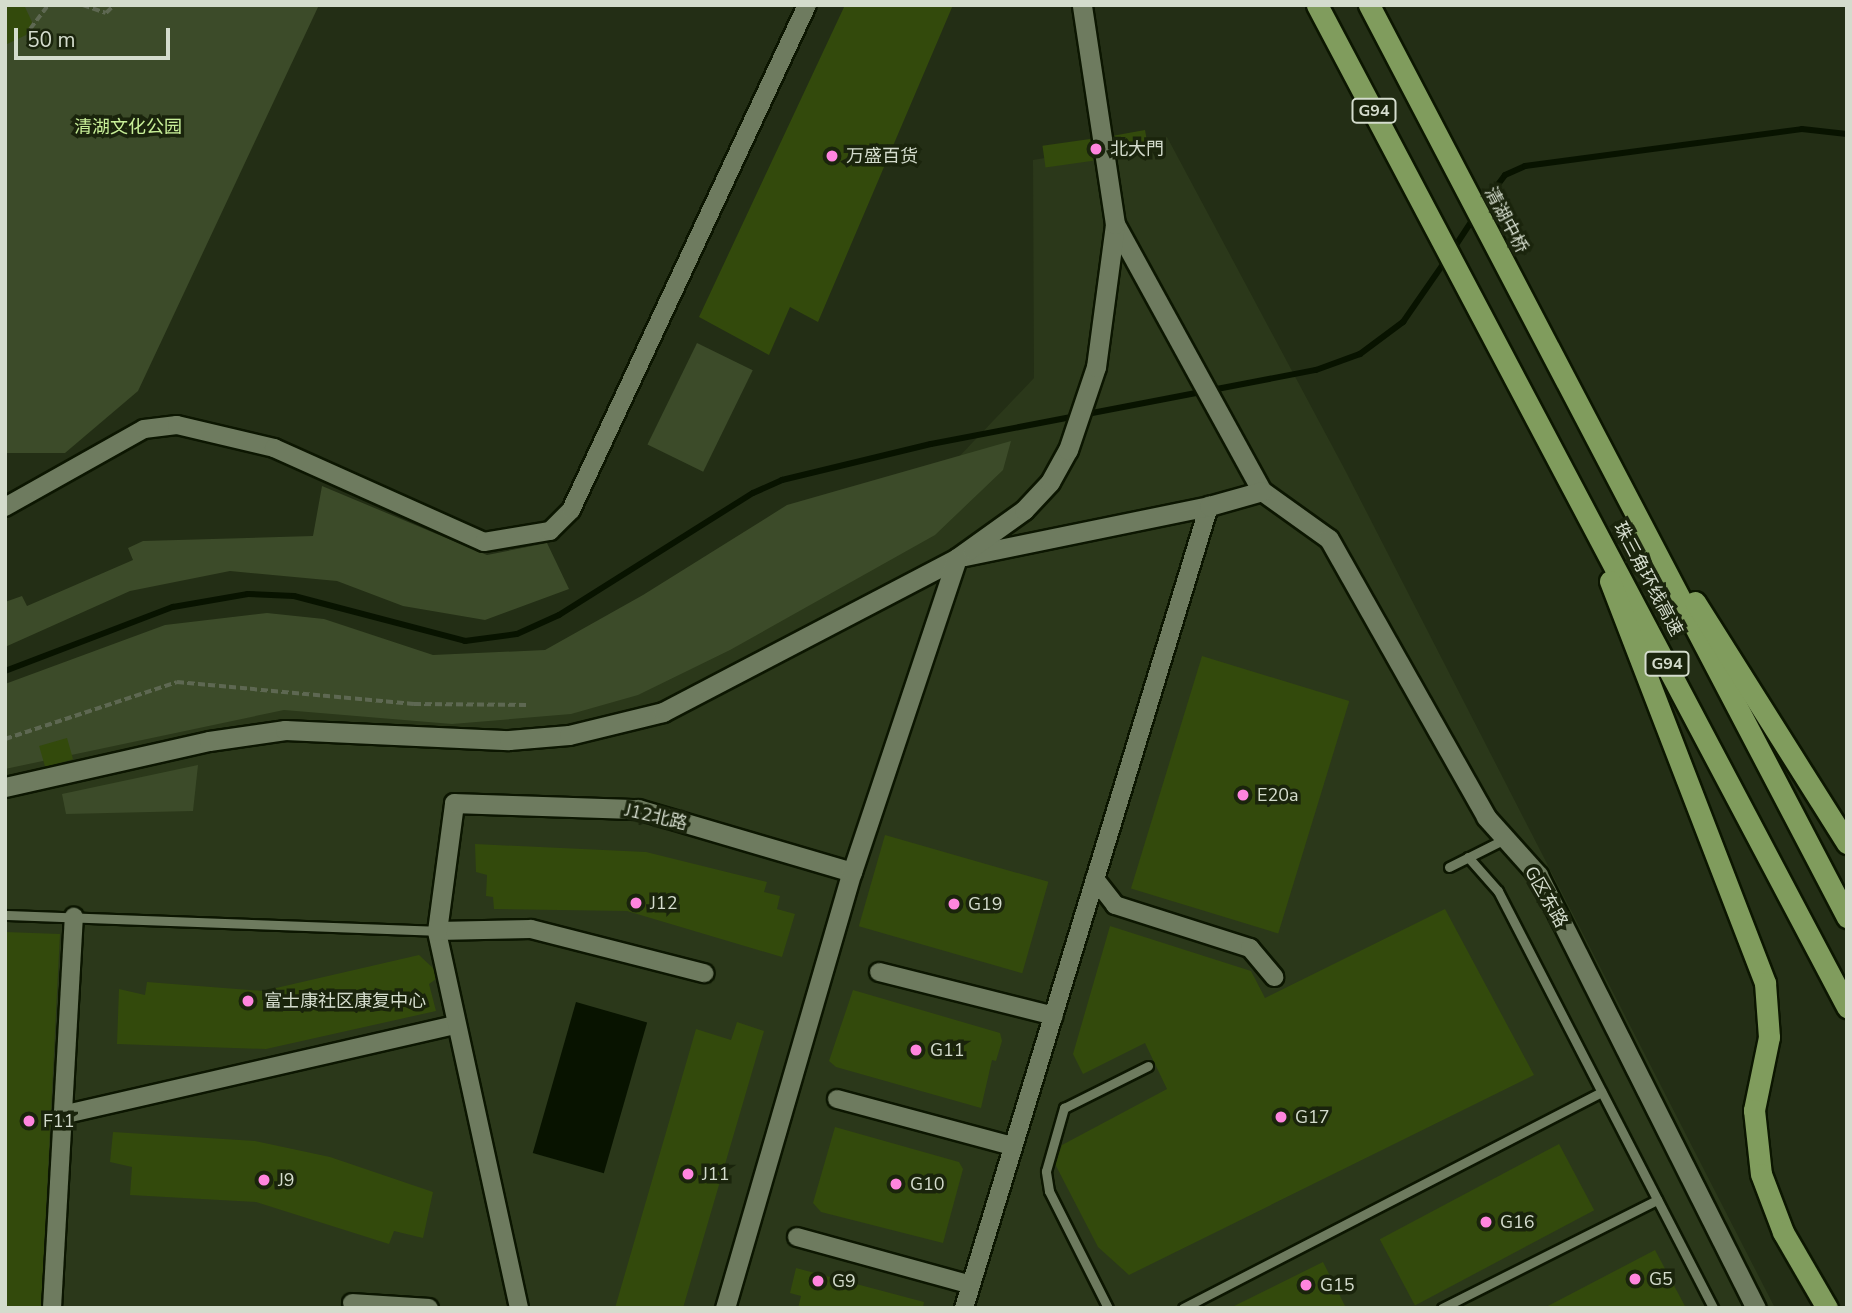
<!DOCTYPE html>
<meta charset="utf-8">
<style>
body{margin:0}
#map{position:relative;width:1852px;height:1313px;overflow:hidden;background:#232e15;font-family:"Nunito Sans","Noto Sans SC",sans-serif}
div>[style]{position:absolute}
[style*='--x']{left:calc(var(--x)*1px);top:calc(var(--y)*1px);width:calc(var(--w)*1px);rotate:calc(var(--a)*1deg)}
.built>*{inset:0;background:#2b381a}
.green>*{inset:0;background:#3c4b29;transform-origin:0 0}
.water>*{inset:0;background:#081300;transform-origin:0 0}
.stream>*{height:6px;margin:-3px;padding:0 3px;transform-origin:3px;border-radius:3px;background:#081300}
.building>*{inset:0;background:#334a0c;transform-origin:0 0}
.path>*{height:3.5px;margin-top:-1.75px;transform-origin:0;background:repeating-linear-gradient(90deg,#5e6852 0 7px,transparent 0 10.5px)}
.roads{filter:drop-shadow(2px 0 #0c1601) drop-shadow(-2px 0 #0c1601) drop-shadow(0 2px #0c1601) drop-shadow(0 -2px #0c1601)}
.service>*{height:9px;margin:-4.5px;padding:0 4.5px;transform-origin:4.5px;border-radius:4.5px;background:#6e7b5f}
.minor>*{height:18px;margin:-9px;padding:0 9px;transform-origin:9px;border-radius:9px;background:#6e7b5f}
.tertiary>*{height:19px;margin:-9.5px;padding:0 9.5px;transform-origin:9.5px;border-radius:9.5px;background:#6e7b5f}
.motorway>*{height:21px;margin:-10.5px;padding:0 10.5px;transform-origin:10.5px;border-radius:10.5px;background:#809c5d}
.dots>*{width:19px;height:19px;translate:-50% -50%;box-sizing:border-box;border:4px solid #1a240c;border-radius:50%}
span{translate:-50% -50%;white-space:nowrap;text-align:center;line-height:1.15;-webkit-text-stroke:7px #1a240c;paint-order:stroke}
.shield-label span{padding:2px 5px;background:#1a240c;border:2px solid;border-radius:5px;-webkit-text-stroke-width:0}
.shield-label{font-size:16px;color:#d4dccd;font-weight:700}
.park-label{font-size:18px;color:#c9f099}
.poi-label{font-size:18px;color:#d4dccd}
.left{translate:0 -50%;text-align:left}
.street-label{font-size:18px;color:#d4dccd}
.frame{position:absolute;inset:0;border:7px solid #d4dccd;pointer-events:none}
.scale{position:absolute;left:14px;top:28px;width:156px;height:32px;box-sizing:border-box;border:4px solid #d4dccd;border-top:0;padding-left:9px;font-size:21px;line-height:24px;white-space:nowrap;color:#d4dccd;-webkit-text-stroke:5px #1a240c;paint-order:stroke}
</style>
<div id="map">
<div class="built">
<div style="clip-path:polygon(1167px 137px,1345px 470px,1775px 1308px,5px 1308px,5px 720px,556px 693px,893px 526px,1034px 378px,1033px 160px)"></div>
</div>
<div class="green">
<div style="clip-path:polygon(5px 5px,319px 5px,138px 391px,65px 453px,5px 453px)"></div>
<div style="left:697px;top:343px;width:62px;height:113px;rotate:26deg"></div>
<div style="clip-path:polygon(1011px 441px,1003px 470px,935px 535px,730px 650px,638px 695px,571px 714px,452px 724px,284px 710px,5px 769px,5px 684px,165px 625px,267px 613px,324px 619px,433px 655px,545px 650px,643px 595px,787px 505px)"></div>
<div style="clip-path:polygon(322px 486px,487px 555px,547px 543px,569px 589px,485px 620px,403px 606px,337px 581px,230px 571px,130px 591px,5px 647px,5px 602px,22px 596px,27px 606px,133px 560px,128px 548px,143px 541px,313px 536px)"></div>
<div style="clip-path:polygon(198px 765px,193px 811px,66px 814px,62px 794px)"></div>
</div>
<div class="water">
<div style="left:576px;top:1002px;width:74px;height:157px;rotate:16deg"></div>
</div>
<div class="stream">
<div style="--x:1481;--y:207;--w:40;--a:-53"></div>
<div style="--x:1505;--y:175;--w:22;--a:-24"></div>
<div style="--x:1525;--y:166;--w:279;--a:-7.6"></div>
<div style="--x:1802;--y:129;--w:45;--a:6.3"></div>
<div style="--x:1452;--y:251;--w:42;--a:-56.7"></div>
<div style="--x:5;--y:671;--w:180;--a:-20.9"></div>
<div style="--x:173;--y:607;--w:76;--a:-9.8"></div>
<div style="--x:248;--y:594;--w:46;--a:2.5"></div>
<div style="--x:294;--y:596;--w:177;--a:14.7"></div>
<div style="--x:465;--y:641;--w:52;--a:-7.7"></div>
<div style="--x:517;--y:634;--w:46;--a:-24.3"></div>
<div style="--x:559;--y:615;--w:229;--a:-32.2"></div>
<div style="--x:753;--y:493;--w:32;--a:-24"></div>
<div style="--x:782;--y:480;--w:153;--a:-13.6"></div>
<div style="--x:931;--y:444;--w:392;--a:-10.9"></div>
<div style="--x:1316;--y:370;--w:47;--a:-20"></div>
<div style="--x:1360;--y:354;--w:54;--a:-36.7"></div>
<div style="--x:1403;--y:322;--w:75;--a:-55.3"></div>
</div>
<div class="building">
<div style="clip-path:polygon(5px 5px,24px 5px,32px 22px,26px 35px,5px 45px)"></div>
<div style="clip-path:polygon(845px 5px,953px 5px,818px 322px,790px 307px,769px 355px,699px 317px)"></div>
<div style="left:1145px;top:130px;width:22px;height:31px;rotate:80deg"></div>
<div style="left:1090px;top:139px;width:22px;height:48px;rotate:82deg"></div>
<div style="left:1202px;top:656px;width:154px;height:243px;rotate:17deg"></div>
<div style="left:67px;top:738px;width:22px;height:29px;rotate:74deg"></div>
<div style="left:885px;top:835px;width:170px;height:95px;rotate:16deg"></div>
<div style="clip-path:polygon(475px 844px,646px 852px,767px 882px,764px 892px,780px 896px,777px 909px,795px 914px,782px 957px,627px 911px,494px 909px,493px 897px,486px 896px,487px 875px,476px 872px)"></div>
<div style="clip-path:polygon(1445px 909px,1534px 1075px,1129px 1275px,1098px 1247px,1055px 1164px,1062px 1145px,1167px 1089px,1145px 1043px,1083px 1074px,1073px 1054px,1110px 926px,1251px 971px,1265px 998px)"></div>
<div style="clip-path:polygon(5px 932px,60px 934px,41px 1308px,5px 1308px)"></div>
<div style="clip-path:polygon(419px 955px,434px 969px,436px 979px,429px 984px,436px 1011px,266px 1049px,117px 1044px,119px 989px,145px 995px,147px 982px,263px 991px)"></div>
<div style="clip-path:polygon(853px 990px,1000px 1033px,1002px 1041px,996px 1061px,992px 1060px,981px 1108px,836px 1067px,829px 1061px)"></div>
<div style="clip-path:polygon(737px 1022px,764px 1031px,683px 1308px,615px 1308px,696px 1029px,731px 1040px)"></div>
<div style="clip-path:polygon(835px 1127px,959px 1162px,963px 1169px,943px 1243px,821px 1212px,813px 1203px)"></div>
<div style="clip-path:polygon(113px 1132px,255px 1141px,330px 1157px,433px 1192px,423px 1238px,394px 1231px,389px 1244px,256px 1202px,130px 1195px,132px 1167px,110px 1162px)"></div>
<div style="left:1559px;top:1144px;width:75px;height:203px;rotate:62deg"></div>
<div style="clip-path:polygon(1655px 1250px,1686px 1308px,1544px 1308px)"></div>
<div style="clip-path:polygon(1323px 1262px,1346px 1308px,1230px 1308px)"></div>
<div style="clip-path:polygon(796px 1268px,924px 1302px,923px 1308px,798px 1308px,801px 1296px,790px 1293px)"></div>
</div>
<div class="path">
<div style="--x:83;--y:5;--w:24;--a:19"></div>
<div style="--x:106;--y:13;--w:11;--a:-45"></div>
<div style="--x:30;--y:29;--w:30;--a:-53"></div>
<div style="--x:5;--y:739;--w:181;--a:-18.3"></div>
<div style="--x:177;--y:682;--w:238;--a:5.3"></div>
<div style="--x:414;--y:704;--w:112;--a:0.5"></div>
</div>
<div class="roads">
<div class="service">
<div style="--x:1468;--y:857;--w:45;--a:48.6"></div>
<div style="--x:1498;--y:891;--w:469;--a:62.7"></div>
<div style="--x:1449;--y:867;--w:63;--a:-26.6"></div>
<div style="--x:5;--y:915;--w:432;--a:2.1"></div>
<div style="--x:1108;--y:1308;--w:131;--a:-116.8"></div>
<div style="--x:1049;--y:1191;--w:20;--a:-99"></div>
<div style="--x:1046;--y:1171;--w:66;--a:-74.1"></div>
<div style="--x:1064;--y:1108;--w:94;--a:-26.6"></div>
<div style="--x:1183;--y:1308;--w:471;--a:-27.3"></div>
<div style="--x:1442;--y:1308;--w:241;--a:-26.7"></div>
</div>
<div class="minor">
<div style="--x:5;--y:507;--w:159;--a:-29.3"></div>
<div style="--x:144;--y:429;--w:33;--a:-7"></div>
<div style="--x:177;--y:425;--w:100;--a:13.3"></div>
<div style="--x:274;--y:448;--w:230;--a:24.1"></div>
<div style="--x:484;--y:542;--w:67;--a:-9.5"></div>
<div style="--x:550;--y:531;--w:30;--a:-45"></div>
<div style="--x:571;--y:510;--w:557;--a:-64.95"></div>
<div style="--x:1095;--y:879;--w:33;--a:52"></div>
<div style="--x:1115;--y:905;--w:142;--a:17.7"></div>
<div style="--x:1250;--y:948;--w:38;--a:50"></div>
<div style="--x:879;--y:972;--w:180;--a:14.1"></div>
<div style="--x:837;--y:1099;--w:182;--a:15"></div>
<div style="--x:62;--y:1115;--w:404;--a:-12.9"></div>
<div style="--x:797;--y:1237;--w:180;--a:15.4"></div>
<div style="--x:352;--y:1303;--w:77;--a:3.7"></div>
<div style="--x:52;--y:1308;--w:392;--a:-86.8"></div>
<div style="--x:519;--y:1308;--w:386;--a:-102.3"></div>
<div style="--x:437;--y:931;--w:94;--a:-1.2"></div>
<div style="--x:531;--y:929;--w:179;--a:14.3"></div>
<div style="--x:964;--y:1308;--w:839;--a:-73.01"></div>
</div>
<div class="tertiary">
<div style="--x:1115;--y:224;--w:305;--a:61.2"></div>
<div style="--x:1262;--y:491;--w:82;--a:35.6"></div>
<div style="--x:1329;--y:539;--w:319;--a:60.5"></div>
<div style="--x:1486;--y:817;--w:78;--a:48.1"></div>
<div style="--x:1538;--y:875;--w:485;--a:63.3"></div>
<div style="--x:965;--y:556;--w:249;--a:-11.6"></div>
<div style="--x:1209;--y:506;--w:55;--a:-15.8"></div>
<div style="--x:5;--y:787;--w:209;--a:-12.7"></div>
<div style="--x:209;--y:741;--w:77;--a:-8.2"></div>
<div style="--x:285;--y:730;--w:224;--a:2.6"></div>
<div style="--x:509;--y:740;--w:60;--a:-4.8"></div>
<div style="--x:569;--y:735;--w:97;--a:-13.7"></div>
<div style="--x:663;--y:712;--w:332;--a:-27.6"></div>
<div style="--x:957;--y:558;--w:82;--a:-35.6"></div>
<div style="--x:1024;--y:510;--w:38;--a:-47"></div>
<div style="--x:1050;--y:482;--w:37;--a:-61"></div>
<div style="--x:1068;--y:450;--w:88;--a:-71.4"></div>
<div style="--x:1096;--y:367;--w:144;--a:-82.4"></div>
<div style="--x:1115;--y:224;--w:221;--a:-98.6"></div>
<div style="--x:437;--y:931;--w:129;--a:-82.4"></div>
<div style="--x:454;--y:803;--w:184;--a:1.9"></div>
<div style="--x:638;--y:809;--w:223;--a:16.4"></div>
<div style="--x:725;--y:1308;--w:454;--a:-73.8"></div>
<div style="--x:852;--y:872;--w:331;--a:-71.5"></div>
</div>
<div class="motorway">
<div style="--x:1317;--y:5;--w:1134;--a:62.12"></div>
<div style="--x:1369;--y:5;--w:1030;--a:62.34"></div>
<div style="--x:1610;--y:581;--w:431;--a:68.9"></div>
<div style="--x:1765;--y:983;--w:54;--a:85.8"></div>
<div style="--x:1769;--y:1037;--w:75;--a:101.6"></div>
<div style="--x:1754;--y:1110;--w:64;--a:83.8"></div>
<div style="--x:1761;--y:1174;--w:62;--a:69.2"></div>
<div style="--x:1783;--y:1232;--w:88;--a:59.9"></div>
<div style="--x:1695;--y:602;--w:285;--a:57.8"></div>
</div>
</div>
<div class="dots">
<div style="left:1096px;top:149px;background:#ff85de"></div>
<div style="left:832px;top:156px;background:#ff85de"></div>
<div style="left:1243px;top:795px;background:#ff85de"></div>
<div style="left:636px;top:903px;background:#ff85de"></div>
<div style="left:954px;top:904px;background:#ff85de"></div>
<div style="left:248px;top:1001px;background:#ff85de"></div>
<div style="left:916px;top:1050px;background:#ff85de"></div>
<div style="left:1281px;top:1117px;background:#ff85de"></div>
<div style="left:29px;top:1121px;background:#ff85de"></div>
<div style="left:688px;top:1174px;background:#ff85de"></div>
<div style="left:264px;top:1180px;background:#ff85de"></div>
<div style="left:896px;top:1184px;background:#ff85de"></div>
<div style="left:1486px;top:1222px;background:#ff85de"></div>
<div style="left:1635px;top:1279px;background:#ff85de"></div>
<div style="left:818px;top:1281px;background:#ff85de"></div>
<div style="left:1306px;top:1285px;background:#ff85de"></div>
</div>
<div class="shield-label">
<span style="left:1374px;top:111px">G94</span>
<span style="left:1667px;top:664px">G94</span>
</div>
<div class="park-label">
<span style="left:128px;top:127px">清湖文化公园</span>
</div>
<div class="poi-label">
<span class="left" style="left:1110px;top:149px">北大門</span>
<span class="left" style="left:846px;top:156px">万盛百货</span>
<span class="left" style="left:1257px;top:795px">E20a</span>
<span class="left" style="left:650px;top:903px">J12</span>
<span class="left" style="left:968px;top:904px">G19</span>
<span class="left" style="left:264px;top:1001px">富士康社区康复中心</span>
<span class="left" style="left:930px;top:1050px">G11</span>
<span class="left" style="left:1295px;top:1117px">G17</span>
<span class="left" style="left:43px;top:1121px">F11</span>
<span class="left" style="left:702px;top:1174px">J11</span>
<span class="left" style="left:278px;top:1180px">J9</span>
<span class="left" style="left:910px;top:1184px">G10</span>
<span class="left" style="left:1500px;top:1222px">G16</span>
<span class="left" style="left:1649px;top:1279px">G5</span>
<span class="left" style="left:832px;top:1281px">G9</span>
<span class="left" style="left:1320px;top:1285px">G15</span>
</div>
<div class="street-label">
<span style="left:1506px;top:220px;rotate:62deg">清湖中桥</span>
<span style="left:1648px;top:579px;rotate:62deg">珠三角环线高速</span>
<span style="left:656px;top:817px;rotate:13deg">J12北路</span>
<span style="left:1546px;top:897px;rotate:60deg">G区东路</span>
</div>
<div class="frame"></div>
<div class="scale">50 m</div>
</div>
